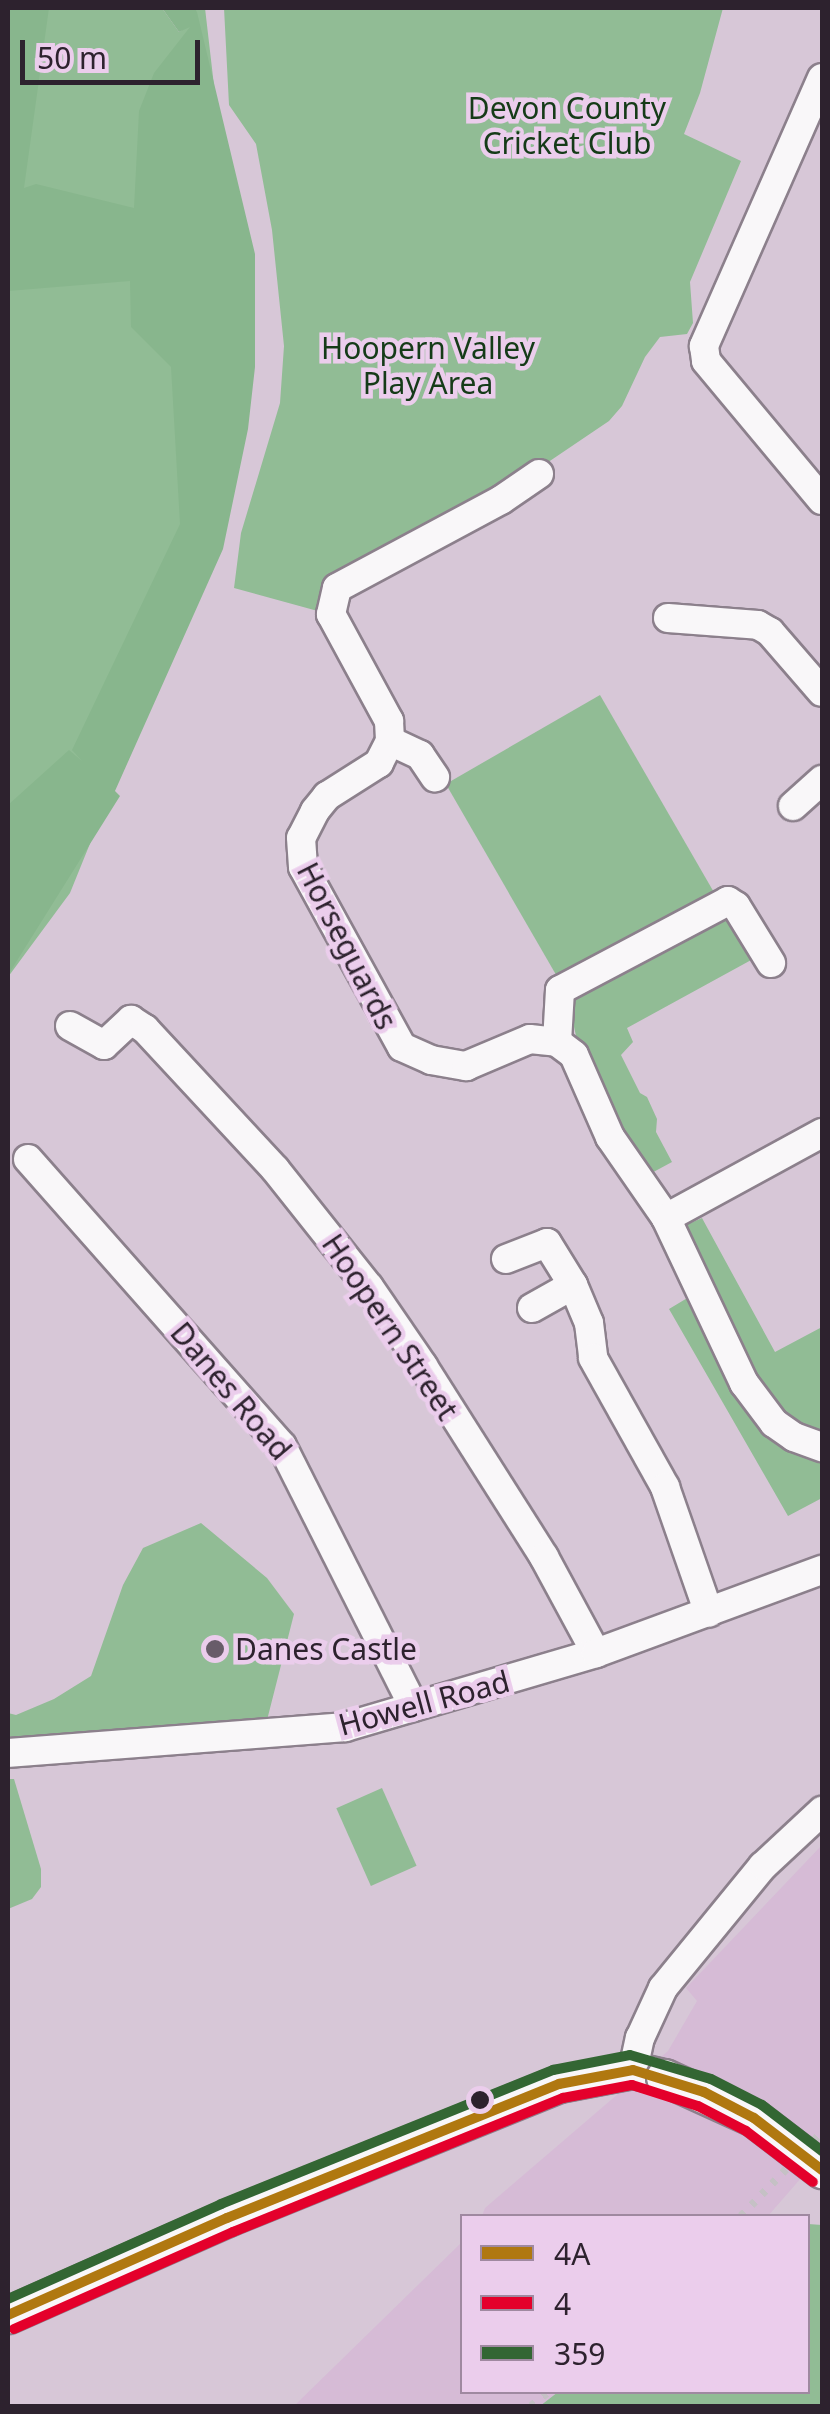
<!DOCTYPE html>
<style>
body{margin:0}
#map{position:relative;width:830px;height:2414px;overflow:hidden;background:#d7c7d7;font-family:"Noto Sans",sans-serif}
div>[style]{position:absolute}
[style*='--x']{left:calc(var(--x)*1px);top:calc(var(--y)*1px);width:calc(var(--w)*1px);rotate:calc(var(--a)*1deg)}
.built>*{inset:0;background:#d6bbd6}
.green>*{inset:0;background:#91bc95;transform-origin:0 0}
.forest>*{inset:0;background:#88b68d}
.roads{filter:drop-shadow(2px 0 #8c808c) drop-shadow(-2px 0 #8c808c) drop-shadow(0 2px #8c808c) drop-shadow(0 -2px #8c808c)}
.minor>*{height:28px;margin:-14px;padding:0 14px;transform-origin:14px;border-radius:14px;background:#f9f7f9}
.major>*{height:35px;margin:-17.5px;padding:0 17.5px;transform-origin:17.5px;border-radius:17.5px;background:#f9f7f9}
.rail>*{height:8px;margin-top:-4px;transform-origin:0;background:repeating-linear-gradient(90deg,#c5c1c5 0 5px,transparent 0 15px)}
.bridges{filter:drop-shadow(2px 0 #8c808c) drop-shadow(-2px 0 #8c808c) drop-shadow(0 2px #8c808c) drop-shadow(0 -2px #8c808c)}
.major-bridge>*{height:35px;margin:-17.5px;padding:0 17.5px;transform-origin:17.5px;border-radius:17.5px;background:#f9f7f9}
.bus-1>*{height:10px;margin:-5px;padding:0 5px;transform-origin:5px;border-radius:5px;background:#b07810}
.bus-2>*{height:10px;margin:-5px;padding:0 5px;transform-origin:5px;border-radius:5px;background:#e4002b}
.bus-3>*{height:10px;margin:-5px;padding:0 5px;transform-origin:5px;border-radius:5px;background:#363}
.dots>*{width:28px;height:28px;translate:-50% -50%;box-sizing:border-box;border:5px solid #ebcdec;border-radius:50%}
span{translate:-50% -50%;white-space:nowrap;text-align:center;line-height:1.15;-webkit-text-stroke:9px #ebcdec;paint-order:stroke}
.park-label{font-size:30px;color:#153b18}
.street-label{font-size:30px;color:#2d222e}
.poi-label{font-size:30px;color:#2d222e}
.left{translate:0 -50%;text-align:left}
.frame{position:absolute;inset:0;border:10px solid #2d222e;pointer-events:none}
.legend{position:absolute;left:460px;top:2214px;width:350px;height:180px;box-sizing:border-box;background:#ebcdec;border:2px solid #9f89a0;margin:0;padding:12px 18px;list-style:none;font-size:30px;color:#2d222e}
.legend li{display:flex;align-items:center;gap:20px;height:50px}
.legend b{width:50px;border:2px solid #9f89a0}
.scale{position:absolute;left:20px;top:40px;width:180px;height:45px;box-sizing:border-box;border:5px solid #2d222e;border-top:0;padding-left:12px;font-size:30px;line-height:35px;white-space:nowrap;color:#2d222e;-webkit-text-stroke:8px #ebcdec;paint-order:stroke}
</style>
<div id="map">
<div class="built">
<div style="clip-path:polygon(822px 1845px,822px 2154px,768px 2216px,482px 2216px,485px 2208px,668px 2051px,697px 2001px,686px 1988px)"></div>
<div style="clip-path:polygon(462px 2242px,462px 2392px,558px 2392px,540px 2406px,294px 2406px)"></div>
</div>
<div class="green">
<div style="clip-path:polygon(8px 8px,162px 8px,179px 32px,197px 21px,196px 8px,205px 8px,226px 189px,189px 599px,70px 893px,8px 977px)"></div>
<div style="clip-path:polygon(224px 8px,723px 8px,700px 93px,684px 134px,741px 161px,690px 282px,693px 323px,687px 334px,660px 337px,645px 357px,622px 406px,609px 421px,325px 613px,234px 588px,241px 533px,280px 403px,284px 346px,272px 230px,256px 144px,229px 105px)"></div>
<div style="left:600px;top:695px;width:229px;height:178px;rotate:60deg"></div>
<div style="clip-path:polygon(715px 918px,733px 923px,753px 959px,627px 1028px,633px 1042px,621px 1055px,640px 1093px,647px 1097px,657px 1119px,656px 1132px,672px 1162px,646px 1176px,627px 1147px,578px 1045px,569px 1004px,578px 987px)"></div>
<div style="clip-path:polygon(702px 1218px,775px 1352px,822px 1327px,822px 1498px,788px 1516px,669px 1309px,704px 1288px,680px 1240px,686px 1225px)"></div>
<div style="clip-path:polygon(201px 1523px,267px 1578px,294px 1614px,265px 1728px,154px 1729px,8px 1738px,8px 1713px,16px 1715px,54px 1699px,91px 1676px,123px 1585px,143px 1548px)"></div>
<div style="clip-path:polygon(8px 1779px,14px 1779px,41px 1869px,41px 1887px,32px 1899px,8px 1909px)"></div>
<div style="left:382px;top:1788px;width:85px;height:50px;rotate:66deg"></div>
<div style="clip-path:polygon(808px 2224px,822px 2225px,822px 2406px,540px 2406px,558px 2392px,808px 2392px)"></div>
</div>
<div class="forest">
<div style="clip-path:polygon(8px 8px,49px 8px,24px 188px,36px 184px,134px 208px,139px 111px,154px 73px,190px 27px,179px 32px,162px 8px,196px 8px,255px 254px,255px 367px,248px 429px,223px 549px,115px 791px,120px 796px,8px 975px,8px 805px,69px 750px,82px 761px,72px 750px,180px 524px,171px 367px,131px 327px,130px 281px,8px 291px)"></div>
</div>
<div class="roads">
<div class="minor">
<div style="--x:822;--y:78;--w:293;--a:113.8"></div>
<div style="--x:704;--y:346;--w:15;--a:82"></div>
<div style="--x:706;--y:361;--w:181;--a:50.2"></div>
<div style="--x:539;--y:474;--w:46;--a:145.6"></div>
<div style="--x:501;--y:500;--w:186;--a:151.8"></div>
<div style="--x:337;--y:588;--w:27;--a:103"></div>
<div style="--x:331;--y:614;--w:122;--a:61.5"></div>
<div style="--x:389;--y:721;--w:20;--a:87"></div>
<div style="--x:390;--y:741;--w:25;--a:117"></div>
<div style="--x:379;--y:763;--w:62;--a:147.6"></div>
<div style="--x:327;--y:796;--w:19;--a:129"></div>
<div style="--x:315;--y:811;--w:30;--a:117"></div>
<div style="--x:301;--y:838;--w:29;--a:86"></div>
<div style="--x:303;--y:867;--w:205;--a:61.2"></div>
<div style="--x:402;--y:1047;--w:32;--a:24"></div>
<div style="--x:431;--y:1060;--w:36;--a:10"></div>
<div style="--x:466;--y:1066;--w:69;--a:-22.9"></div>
<div style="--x:530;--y:1039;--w:27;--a:6"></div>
<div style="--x:557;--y:1042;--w:21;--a:37"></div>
<div style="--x:574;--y:1055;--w:90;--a:66.3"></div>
<div style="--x:610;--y:1137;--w:98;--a:55.3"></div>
<div style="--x:666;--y:1218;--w:183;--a:64.7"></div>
<div style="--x:744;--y:1383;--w:50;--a:53.1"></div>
<div style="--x:774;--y:1423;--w:24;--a:35"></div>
<div style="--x:794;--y:1437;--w:30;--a:20"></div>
<div style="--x:668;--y:618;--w:90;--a:4.4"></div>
<div style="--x:758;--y:625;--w:14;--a:30"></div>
<div style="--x:770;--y:632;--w:79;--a:49.1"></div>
<div style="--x:390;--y:741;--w:33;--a:25"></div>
<div style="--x:420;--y:755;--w:27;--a:56"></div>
<div style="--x:793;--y:806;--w:39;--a:-42"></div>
<div style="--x:70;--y:1026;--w:39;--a:29"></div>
<div style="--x:104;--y:1045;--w:37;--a:-43"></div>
<div style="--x:131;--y:1020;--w:17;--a:33"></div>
<div style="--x:145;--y:1029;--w:191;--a:47.1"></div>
<div style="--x:275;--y:1169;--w:151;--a:51.5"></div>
<div style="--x:369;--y:1287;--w:96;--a:55.6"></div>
<div style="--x:423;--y:1366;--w:226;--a:57.6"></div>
<div style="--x:544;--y:1557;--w:109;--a:61.6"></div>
<div style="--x:557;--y:1042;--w:52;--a:-86.7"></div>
<div style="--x:560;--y:990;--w:190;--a:-27.9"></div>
<div style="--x:728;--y:901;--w:9;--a:32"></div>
<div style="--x:736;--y:906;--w:67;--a:58.4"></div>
<div style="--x:28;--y:1159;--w:383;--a:48.5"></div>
<div style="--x:282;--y:1446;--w:292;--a:63.2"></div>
<div style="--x:666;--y:1218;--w:178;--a:-28.6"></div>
<div style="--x:506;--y:1259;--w:44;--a:-21.3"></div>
<div style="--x:547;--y:1243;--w:49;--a:58.2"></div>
<div style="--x:573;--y:1285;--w:41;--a:67.2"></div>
<div style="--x:589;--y:1323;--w:35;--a:83"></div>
<div style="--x:593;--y:1358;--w:148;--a:60.8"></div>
<div style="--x:665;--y:1487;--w:133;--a:70.8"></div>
<div style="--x:532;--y:1308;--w:47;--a:-29.3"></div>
<div style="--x:8;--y:1753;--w:338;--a:-4.4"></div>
<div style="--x:345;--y:1727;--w:262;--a:-16.4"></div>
<div style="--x:596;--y:1653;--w:241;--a:-20.2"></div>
<div style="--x:633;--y:2070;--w:33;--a:-78"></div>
<div style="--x:640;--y:2038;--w:55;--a:-65.3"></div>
<div style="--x:663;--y:1988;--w:158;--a:-50.7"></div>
<div style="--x:763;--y:1866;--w:81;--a:-43"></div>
</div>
<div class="major">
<div style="--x:8;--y:2315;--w:240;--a:-23.9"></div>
<div style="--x:227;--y:2218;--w:358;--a:-22"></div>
<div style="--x:559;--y:2084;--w:75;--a:-10.7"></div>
<div style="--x:633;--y:2070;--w:32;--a:13"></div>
</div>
</div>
<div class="rail">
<div style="--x:741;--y:2216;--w:117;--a:-46"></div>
<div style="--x:531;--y:2406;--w:22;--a:-39"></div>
</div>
<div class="bridges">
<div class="major-bridge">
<div style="--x:664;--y:2077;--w:99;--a:24.5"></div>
<div style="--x:754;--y:2118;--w:86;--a:37.4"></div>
</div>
</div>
<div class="bus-1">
<div style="--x:8;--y:2315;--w:240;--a:-23.9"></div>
<div style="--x:227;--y:2218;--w:358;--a:-22"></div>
<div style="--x:559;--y:2084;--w:75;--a:-10.7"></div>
<div style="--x:633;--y:2070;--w:74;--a:17.2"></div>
<div style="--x:704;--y:2092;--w:56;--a:27.5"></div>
<div style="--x:754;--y:2118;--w:86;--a:37.4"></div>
</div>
<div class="bus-2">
<div style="--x:14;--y:2329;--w:240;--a:-23.9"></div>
<div style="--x:233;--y:2232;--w:356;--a:-22.1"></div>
<div style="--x:563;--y:2098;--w:70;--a:-10.7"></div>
<div style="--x:632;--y:2085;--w:69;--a:17.7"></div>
<div style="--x:698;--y:2106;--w:54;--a:27.5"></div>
<div style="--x:746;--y:2131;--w:84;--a:37.3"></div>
</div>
<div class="bus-3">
<div style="--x:8;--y:2299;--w:233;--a:-24"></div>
<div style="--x:221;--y:2204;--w:358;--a:-22"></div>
<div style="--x:553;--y:2070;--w:78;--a:-11"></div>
<div style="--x:630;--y:2055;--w:84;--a:16.5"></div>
<div style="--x:711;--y:2079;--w:57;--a:27"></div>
<div style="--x:762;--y:2105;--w:76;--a:37.5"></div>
</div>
<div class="dots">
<div style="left:215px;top:1649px;background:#685c69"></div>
<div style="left:480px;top:2100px;background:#2d222e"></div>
</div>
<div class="park-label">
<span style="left:567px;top:125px">Devon County<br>Cricket Club</span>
<span style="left:428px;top:365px">Hoopern Valley<br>Play Area</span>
</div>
<div class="street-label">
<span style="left:347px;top:946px;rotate:63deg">Horseguards</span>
<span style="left:390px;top:1327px;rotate:56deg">Hoopern Street</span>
<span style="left:231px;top:1391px;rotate:50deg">Danes Road</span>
<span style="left:424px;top:1703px;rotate:-15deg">Howell Road</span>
</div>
<div class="poi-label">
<span class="left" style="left:235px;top:1649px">Danes Castle</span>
</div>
<div class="frame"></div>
<ul class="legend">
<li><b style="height:12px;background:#b07810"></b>4A</li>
<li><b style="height:12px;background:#e4002b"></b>4</li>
<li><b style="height:12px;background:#363"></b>359</li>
</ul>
<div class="scale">50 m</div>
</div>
